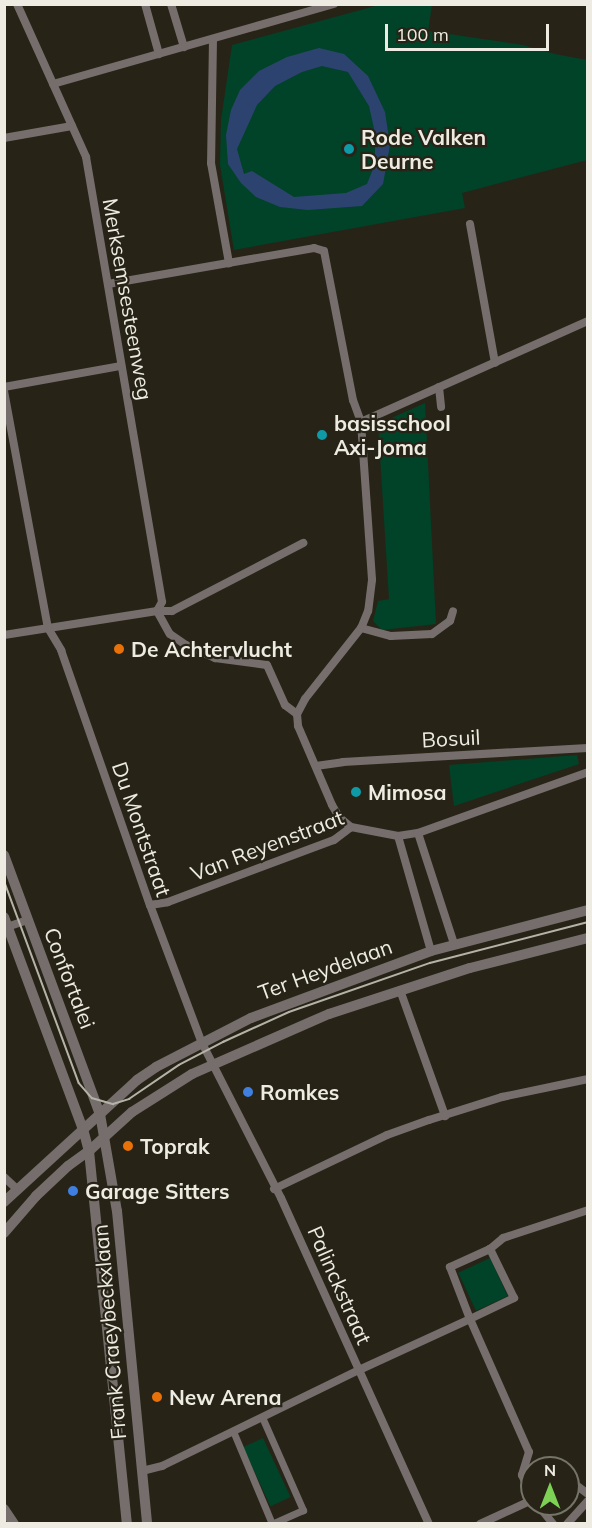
<!DOCTYPE html>
<style>
body{margin:0}
#map{position:relative;width:592px;height:1528px;overflow:hidden;background:#272417;font-family:Mulish,sans-serif}
div>[style]{position:absolute}
[style*='--x']{left:calc(var(--x)*1px);top:calc(var(--y)*1px);width:calc(var(--w)*1px);rotate:calc(var(--a)*1deg)}
.green>*{inset:0;background:#004328;transform-origin:0 0}
.water>*{inset:0;background:#2d436f}
.pedestrian>*{height:7px;margin:-3.5px;padding:0 3.5px;transform-origin:3.5px;border-radius:3.5px;background:#766e6c}
.minor>*{height:8px;margin:-4px;padding:0 4px;transform-origin:4px;border-radius:4px;background:#766e6c}
.tertiary>*{height:10px;margin:-5px;padding:0 5px;transform-origin:5px;border-radius:5px;background:#766e6c}
.tram>*{height:1.5px;margin:-0.75px;padding:0 0.75px;transform-origin:0.75px;border-radius:0.75px;background:#b5b2a8}
.dots>*{width:16px;height:16px;translate:-50% -50%;box-sizing:border-box;border:3px solid #272417;border-radius:50%}
span{translate:-50% -50%;white-space:nowrap;text-align:center;line-height:1.15;-webkit-text-stroke:4.5px #272417;paint-order:stroke}
.poi-label{font-size:21px;color:#edebe2;font-weight:700}
.left{translate:0 -50%;text-align:left}
.street-label{font-size:21px;color:#edebe2}
.frame{position:absolute;inset:0;border:6px solid #edebe2;pointer-events:none}
.north{position:absolute;left:520px;top:1456px;width:60px;height:60px;box-sizing:border-box;background:#272417;border:2px solid #767468;border-radius:50%;rotate:0deg;font-size:16px;font-weight:700;line-height:24px;text-align:center;color:#edebe2}
.north::after{content:'';display:block;margin:auto;width:21px;height:27px;background:#7dd154;clip-path:polygon(50% 0,100% 100%,50% 72%,0 100%)}
.scale{position:absolute;left:385px;top:24px;width:164px;height:27px;box-sizing:border-box;border:3px solid #edebe2;border-top:0;padding-left:8px;font-size:18px;line-height:21px;white-space:nowrap;color:#edebe2;-webkit-text-stroke:4px #272417;paint-order:stroke}
</style>
<div id="map">
<div class="green">
<div style="clip-path:polygon(379px 5px,432px 5px,428px 31px,523px 45px,555px 54px,587px 60px,587px 160px,462px 193px,465px 208px,234px 250px,220px 165px,221px 120px,232px 45px)"></div>
<div style="clip-path:polygon(425px 403px,436px 624px,382px 630px,373px 621px,378px 601px,389px 599px,378px 424px)"></div>
<div style="clip-path:polygon(577px 755px,579px 764px,454px 806px,449px 765px)"></div>
<div style="left:490px;top:1258px;width:42px;height:35px;rotate:65deg"></div>
<div style="left:263px;top:1438px;width:65px;height:22px;rotate:65deg"></div>
</div>
<div class="water">
<div style="clip-path:polygon(evenodd,319px 48px,344px 54px,368px 76px,385px 112px,390px 145px,383px 184px,362px 206px,308px 210px,280px 207px,256px 197px,241px 183px,228px 164px,226px 135px,231px 110px,240px 90px,259px 71px,287px 57px,319px 48px,322px 66px,348px 72px,369px 106px,375px 133px,375px 164px,367px 184px,346px 193px,294px 197px,252px 171px,244px 174px,237px 149px,257px 105px,275px 86px,302px 72px,322px 66px)"></div>
</div>
<div class="pedestrian">
<div style="--x:262;--y:1417;--w:102;--a:66.2"></div>
<div style="--x:303;--y:1510;--w:32;--a:156"></div>
<div style="--x:233;--y:1431;--w:101;--a:67.2"></div>
</div>
<div class="minor">
<div style="--x:17;--y:4;--w:168;--a:65.7"></div>
<div style="--x:86;--y:157;--w:451;--a:80.3"></div>
<div style="--x:162;--y:602;--w:10;--a:119"></div>
<div style="--x:145;--y:4;--w:52;--a:74.4"></div>
<div style="--x:171;--y:4;--w:45;--a:73.2"></div>
<div style="--x:213;--y:39;--w:124;--a:90.9"></div>
<div style="--x:211;--y:163;--w:102;--a:79.8"></div>
<div style="--x:53;--y:84;--w:292;--a:-15.9"></div>
<div style="--x:4;--y:138;--w:69;--a:-10"></div>
<div style="--x:470;--y:224;--w:141;--a:79.8"></div>
<div style="--x:108;--y:284;--w:209;--a:-9.9"></div>
<div style="--x:314;--y:248;--w:10;--a:17"></div>
<div style="--x:324;--y:251;--w:152;--a:79"></div>
<div style="--x:353;--y:400;--w:23;--a:70"></div>
<div style="--x:361;--y:422;--w:158;--a:86"></div>
<div style="--x:372;--y:580;--w:31;--a:97"></div>
<div style="--x:368;--y:611;--w:18;--a:112"></div>
<div style="--x:361;--y:628;--w:90;--a:128.3"></div>
<div style="--x:305;--y:699;--w:17;--a:118"></div>
<div style="--x:4;--y:387;--w:119;--a:-10.2"></div>
<div style="--x:439;--y:387;--w:20;--a:84"></div>
<div style="--x:4;--y:391;--w:241;--a:79.5"></div>
<div style="--x:48;--y:628;--w:26;--a:59"></div>
<div style="--x:61;--y:650;--w:270;--a:70.8"></div>
<div style="--x:150;--y:905;--w:147;--a:69.4"></div>
<div style="--x:202;--y:1043;--w:174;--a:63"></div>
<div style="--x:281;--y:1198;--w:358;--a:65.6"></div>
<div style="--x:361;--y:422;--w:248;--a:-24"></div>
<div style="--x:157;--y:611;--w:26;--a:61"></div>
<div style="--x:170;--y:634;--w:19;--a:35"></div>
<div style="--x:186;--y:645;--w:32;--a:24"></div>
<div style="--x:215;--y:658;--w:52;--a:7.7"></div>
<div style="--x:267;--y:665;--w:44;--a:65.8"></div>
<div style="--x:285;--y:705;--w:15;--a:37"></div>
<div style="--x:297;--y:714;--w:12;--a:85"></div>
<div style="--x:298;--y:726;--w:86;--a:66.7"></div>
<div style="--x:332;--y:805;--w:14;--a:60"></div>
<div style="--x:339;--y:817;--w:16;--a:40"></div>
<div style="--x:351;--y:827;--w:48;--a:10.8"></div>
<div style="--x:398;--y:836;--w:20;--a:-9"></div>
<div style="--x:418;--y:833;--w:181;--a:-19.7"></div>
<div style="--x:361;--y:628;--w:31;--a:15"></div>
<div style="--x:391;--y:636;--w:41;--a:-2.8"></div>
<div style="--x:432;--y:634;--w:22;--a:-36"></div>
<div style="--x:450;--y:621;--w:10;--a:-73"></div>
<div style="--x:4;--y:635;--w:155;--a:-8.9"></div>
<div style="--x:157;--y:611;--w:15;--a:0"></div>
<div style="--x:172;--y:611;--w:148;--a:-27.4"></div>
<div style="--x:316;--y:766;--w:27;--a:-8"></div>
<div style="--x:343;--y:762;--w:245;--a:-3.3"></div>
<div style="--x:418;--y:833;--w:117;--a:72"></div>
<div style="--x:398;--y:836;--w:120;--a:74"></div>
<div style="--x:150;--y:905;--w:18;--a:-9"></div>
<div style="--x:168;--y:902;--w:177;--a:-20.5"></div>
<div style="--x:334;--y:840;--w:21;--a:-37"></div>
<div style="--x:4;--y:928;--w:24;--a:-19"></div>
<div style="--x:400;--y:990;--w:134;--a:70.3"></div>
<div style="--x:4;--y:1177;--w:19;--a:43"></div>
<div style="--x:274;--y:1189;--w:125;--a:-25.5"></div>
<div style="--x:387;--y:1135;--w:45;--a:-19.7"></div>
<div style="--x:429;--y:1120;--w:77;--a:-17.5"></div>
<div style="--x:502;--y:1097;--w:88;--a:-11.8"></div>
<div style="--x:490;--y:1249;--w:17;--a:-40"></div>
<div style="--x:503;--y:1238;--w:89;--a:-18.2"></div>
<div style="--x:547;--y:1463;--w:8;--a:40"></div>
<div style="--x:142;--y:1471;--w:21;--a:-14"></div>
<div style="--x:162;--y:1466;--w:219;--a:-26"></div>
<div style="--x:359;--y:1370;--w:122;--a:-24.7"></div>
<div style="--x:470;--y:1319;--w:49;--a:-25.5"></div>
<div style="--x:514;--y:1298;--w:55;--a:-116.1"></div>
<div style="--x:490;--y:1249;--w:44;--a:155.8"></div>
<div style="--x:450;--y:1267;--w:56;--a:69"></div>
<div style="--x:470;--y:1319;--w:145;--a:66.1"></div>
<div style="--x:529;--y:1452;--w:24;--a:107"></div>
<div style="--x:522;--y:1475;--w:23;--a:65"></div>
<div style="--x:568;--y:1479;--w:25;--a:37"></div>
<div style="--x:537;--y:1504;--w:26;--a:51"></div>
<div style="--x:480;--y:1524;--w:57;--a:-24.8"></div>
<div style="--x:567;--y:1524;--w:31;--a:-48"></div>
</div>
<div class="tertiary">
<div style="--x:4;--y:855;--w:276;--a:69.7"></div>
<div style="--x:100;--y:1114;--w:98;--a:80.1"></div>
<div style="--x:117;--y:1211;--w:314;--a:84.5"></div>
<div style="--x:4;--y:917;--w:226;--a:69.6"></div>
<div style="--x:83;--y:1129;--w:23;--a:75"></div>
<div style="--x:89;--y:1151;--w:375;--a:84.2"></div>
<div style="--x:4;--y:1202;--w:180;--a:-42.5"></div>
<div style="--x:137;--y:1080;--w:23;--a:-34"></div>
<div style="--x:156;--y:1067;--w:107;--a:-27.3"></div>
<div style="--x:251;--y:1018;--w:192;--a:-20.4"></div>
<div style="--x:431;--y:951;--w:162;--a:-14.6"></div>
<div style="--x:4;--y:1233;--w:49;--a:-49.1"></div>
<div style="--x:36;--y:1196;--w:44;--a:-43.2"></div>
<div style="--x:68;--y:1166;--w:26;--a:-36"></div>
<div style="--x:89;--y:1151;--w:58;--a:-42.2"></div>
<div style="--x:132;--y:1112;--w:71;--a:-32.3"></div>
<div style="--x:192;--y:1074;--w:150;--a:-23.7"></div>
<div style="--x:329;--y:1014;--w:148;--a:-18.1"></div>
<div style="--x:470;--y:968;--w:122;--a:-14.3"></div>
<div style="--x:4;--y:1509;--w:18;--a:56"></div>
</div>
<div class="tram">
<div style="--x:4;--y:880;--w:216;--a:69.7"></div>
<div style="--x:79;--y:1083;--w:20;--a:49"></div>
<div style="--x:92;--y:1098;--w:22;--a:16"></div>
<div style="--x:113;--y:1104;--w:17;--a:-17"></div>
<div style="--x:129;--y:1099;--w:60;--a:-34.2"></div>
<div style="--x:179;--y:1065;--w:50;--a:-27.6"></div>
<div style="--x:223;--y:1042;--w:72;--a:-24.4"></div>
<div style="--x:289;--y:1012;--w:149;--a:-19.2"></div>
<div style="--x:430;--y:963;--w:163;--a:-14.5"></div>
</div>
<div class="dots">
<div style="left:349px;top:149px;background:#0f9aa8"></div>
<div style="left:322px;top:435px;background:#0f9aa8"></div>
<div style="left:119px;top:649px;background:#e8710a"></div>
<div style="left:356px;top:792px;background:#0f9aa8"></div>
<div style="left:248px;top:1092px;background:#3f7fe0"></div>
<div style="left:128px;top:1146px;background:#e8710a"></div>
<div style="left:73px;top:1191px;background:#3f7fe0"></div>
<div style="left:157px;top:1397px;background:#e8710a"></div>
</div>
<div class="poi-label">
<span class="left" style="left:361px;top:149px">Rode Valken<br>Deurne</span>
<span class="left" style="left:334px;top:435px">basisschool<br>Axi-Joma</span>
<span class="left" style="left:131px;top:649px">De Achtervlucht</span>
<span class="left" style="left:368px;top:792px">Mimosa</span>
<span class="left" style="left:260px;top:1092px">Romkes</span>
<span class="left" style="left:140px;top:1146px">Toprak</span>
<span class="left" style="left:85px;top:1191px">Garage Sitters</span>
<span class="left" style="left:169px;top:1397px">New Arena</span>
</div>
<div class="street-label">
<span style="left:128px;top:299px;rotate:80deg">Merksemsesteenweg</span>
<span style="left:451px;top:738px;rotate:-3deg">Bosuil</span>
<span style="left:142px;top:829px;rotate:71deg">Du Montstraat</span>
<span style="left:267px;top:845px;rotate:-21deg">Van Reyenstraat</span>
<span style="left:325px;top:969px;rotate:-20deg">Ter Heydelaan</span>
<span style="left:70px;top:978px;rotate:69deg">Confortalei</span>
<span style="left:340px;top:1285px;rotate:66deg">Palinckstraat</span>
<span style="left:109px;top:1332px;rotate:-95deg">Frank Craeybeckxlaan</span>
</div>
<div class="frame"></div>
<div class="north">N</div>
<div class="scale">100 m</div>
</div>
